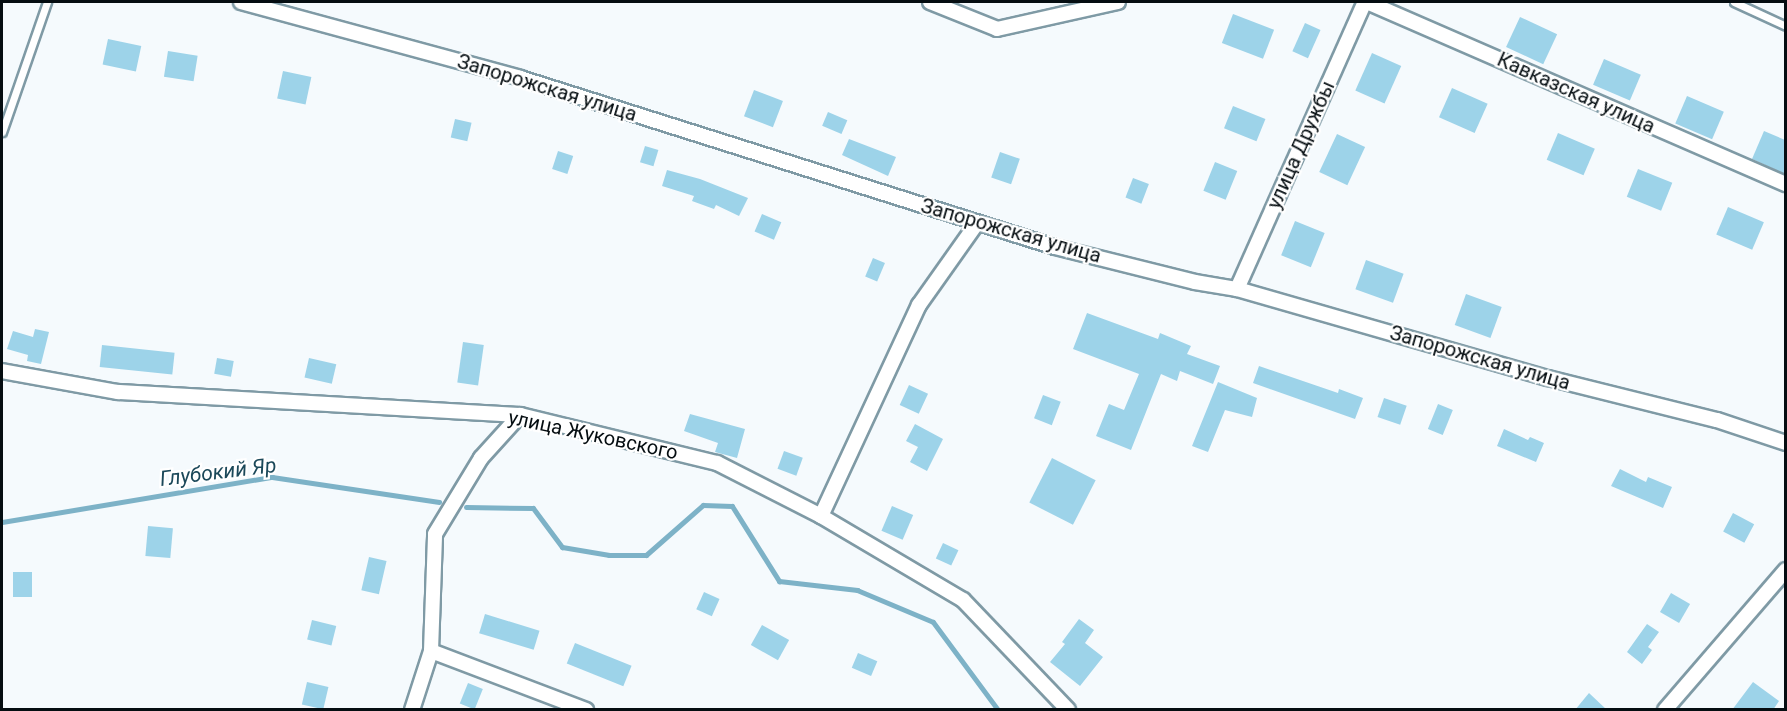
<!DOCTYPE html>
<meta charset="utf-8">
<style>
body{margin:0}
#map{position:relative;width:1787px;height:711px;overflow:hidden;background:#f5fafd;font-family:Roboto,sans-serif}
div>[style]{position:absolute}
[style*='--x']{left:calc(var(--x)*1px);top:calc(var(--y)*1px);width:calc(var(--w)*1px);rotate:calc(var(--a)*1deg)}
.stream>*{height:5px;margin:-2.5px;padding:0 2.5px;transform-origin:2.5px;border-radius:2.5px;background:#7db2c7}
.building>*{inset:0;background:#9dd3e9;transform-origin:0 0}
.roads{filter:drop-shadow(2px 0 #7f9aa5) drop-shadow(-2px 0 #7f9aa5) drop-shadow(0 2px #7f9aa5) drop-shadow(0 -2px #7f9aa5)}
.lane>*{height:7px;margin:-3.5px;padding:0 3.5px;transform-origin:3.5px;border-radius:3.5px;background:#fff}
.street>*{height:14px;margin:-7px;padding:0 7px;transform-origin:7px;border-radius:7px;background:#fff}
span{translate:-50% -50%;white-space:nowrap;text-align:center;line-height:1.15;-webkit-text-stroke:4.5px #fff;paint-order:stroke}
.street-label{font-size:20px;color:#050d11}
.water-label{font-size:21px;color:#1b4859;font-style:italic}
.frame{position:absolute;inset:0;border:3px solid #050d11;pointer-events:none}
</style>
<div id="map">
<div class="stream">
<div style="--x:466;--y:507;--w:67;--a:0.9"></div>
<div style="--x:533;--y:508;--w:49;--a:53.4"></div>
<div style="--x:562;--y:547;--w:48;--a:9.7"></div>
<div style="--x:609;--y:555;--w:37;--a:0"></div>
<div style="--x:646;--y:555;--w:76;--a:-41.3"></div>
<div style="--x:703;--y:505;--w:29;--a:2"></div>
<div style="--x:732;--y:506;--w:89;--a:57.9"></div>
<div style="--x:779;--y:581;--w:79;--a:6.6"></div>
<div style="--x:857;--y:590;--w:82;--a:22.8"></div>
<div style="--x:933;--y:622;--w:109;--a:53.5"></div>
<div style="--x:2;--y:522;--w:274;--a:-9.5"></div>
<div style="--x:272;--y:477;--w:169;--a:8.5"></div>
</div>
<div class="building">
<div style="left:1233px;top:14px;width:44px;height:31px;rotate:21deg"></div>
<div style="left:1520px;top:17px;width:41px;height:33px;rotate:25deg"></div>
<div style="left:1305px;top:23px;width:17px;height:31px;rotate:24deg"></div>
<div style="left:108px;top:39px;width:34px;height:26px;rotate:12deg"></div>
<div style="left:168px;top:51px;width:30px;height:26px;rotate:9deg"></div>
<div style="left:1372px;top:53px;width:32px;height:41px;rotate:24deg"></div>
<div style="left:1604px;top:59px;width:40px;height:28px;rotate:23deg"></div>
<div style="left:283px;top:71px;width:29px;height:28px;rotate:12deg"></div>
<div style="left:1452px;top:88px;width:39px;height:32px;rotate:24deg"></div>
<div style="left:754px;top:90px;width:31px;height:28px;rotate:21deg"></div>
<div style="left:1687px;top:96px;width:40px;height:30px;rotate:23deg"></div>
<div style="left:1233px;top:106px;width:35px;height:24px;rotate:22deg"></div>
<div style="left:828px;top:112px;width:21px;height:15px;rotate:23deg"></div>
<div style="left:455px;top:119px;width:17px;height:19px;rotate:13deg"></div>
<div style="clip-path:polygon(1764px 131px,1785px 140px,1785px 174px,1752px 159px)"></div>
<div style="left:1558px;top:133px;width:40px;height:29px;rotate:23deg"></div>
<div style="left:1337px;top:134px;width:31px;height:42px;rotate:25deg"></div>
<div style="clip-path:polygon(849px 139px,896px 157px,888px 176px,842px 155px)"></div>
<div style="left:645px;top:146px;width:14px;height:17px;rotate:17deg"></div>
<div style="left:558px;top:151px;width:16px;height:19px;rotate:18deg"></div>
<div style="left:1000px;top:152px;width:21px;height:27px;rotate:19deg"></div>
<div style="left:1215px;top:162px;width:24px;height:31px;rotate:22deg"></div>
<div style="left:1638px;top:169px;width:37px;height:30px;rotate:22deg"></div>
<div style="clip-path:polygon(667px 170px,700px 179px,748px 198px,739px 216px,716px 205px,714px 209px,692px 201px,694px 196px,662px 186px)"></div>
<div style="left:1133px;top:178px;width:17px;height:21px;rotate:21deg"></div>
<div style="left:1728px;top:207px;width:39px;height:30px;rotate:23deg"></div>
<div style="left:762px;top:214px;width:21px;height:19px;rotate:23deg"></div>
<div style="left:1295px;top:221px;width:32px;height:37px;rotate:22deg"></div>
<div style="left:873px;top:258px;width:13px;height:20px;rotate:23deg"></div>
<div style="left:1366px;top:260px;width:40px;height:31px;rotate:20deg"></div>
<div style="left:1466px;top:294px;width:38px;height:33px;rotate:20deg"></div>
<div style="clip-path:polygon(1087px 313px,1158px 339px,1160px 333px,1191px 346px,1187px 354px,1220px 366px,1213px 384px,1180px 371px,1177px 381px,1161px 374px,1131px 450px,1096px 436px,1109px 404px,1124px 410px,1139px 374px,1073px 349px)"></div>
<div style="clip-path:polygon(35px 329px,49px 332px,41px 364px,27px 361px,28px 355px,7px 349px,13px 331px,33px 337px)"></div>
<div style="left:463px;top:342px;width:21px;height:41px;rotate:8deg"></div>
<div style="left:102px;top:345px;width:73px;height:22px;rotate:6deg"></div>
<div style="left:217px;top:358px;width:17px;height:16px;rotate:10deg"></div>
<div style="left:309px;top:358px;width:28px;height:20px;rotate:13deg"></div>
<div style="clip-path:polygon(1259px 366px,1338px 393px,1339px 389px,1363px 398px,1355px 419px,1253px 383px)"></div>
<div style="clip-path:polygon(1218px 382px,1257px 398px,1252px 417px,1225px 410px,1208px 452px,1192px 446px)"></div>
<div style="left:909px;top:385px;width:21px;height:22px;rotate:25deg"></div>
<div style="left:1043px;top:395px;width:19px;height:25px;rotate:21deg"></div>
<div style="left:1384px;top:398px;width:24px;height:20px;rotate:19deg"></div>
<div style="left:1438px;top:404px;width:16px;height:27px;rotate:22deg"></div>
<div style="clip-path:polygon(690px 414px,745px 429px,737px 458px,715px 452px,718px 443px,684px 431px)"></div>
<div style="clip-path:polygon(915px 424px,943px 439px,927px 471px,910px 462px,918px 447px,906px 441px)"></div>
<div style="clip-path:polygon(1504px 429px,1528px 440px,1530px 437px,1544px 443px,1536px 462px,1497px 446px)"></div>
<div style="left:784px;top:451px;width:20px;height:19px;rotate:20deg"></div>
<div style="left:1052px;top:458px;width:49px;height:50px;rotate:27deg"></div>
<div style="clip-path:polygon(1620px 469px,1646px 482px,1648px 477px,1672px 487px,1663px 508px,1611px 486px)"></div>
<div style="left:892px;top:506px;width:23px;height:27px;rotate:23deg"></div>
<div style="left:1733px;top:513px;width:24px;height:21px;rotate:28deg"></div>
<div style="left:148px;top:526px;width:25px;height:30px;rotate:5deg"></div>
<div style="left:943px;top:543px;width:17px;height:17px;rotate:25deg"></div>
<div style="left:369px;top:557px;width:18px;height:34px;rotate:13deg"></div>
<div style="left:13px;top:572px;width:19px;height:25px"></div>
<div style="left:704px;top:592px;width:17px;height:19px;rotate:24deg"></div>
<div style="left:1671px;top:593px;width:22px;height:22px;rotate:30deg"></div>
<div style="left:485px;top:614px;width:57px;height:20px;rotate:17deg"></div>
<div style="clip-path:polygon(1079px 619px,1094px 630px,1085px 643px,1103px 657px,1080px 686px,1050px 662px,1065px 644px,1062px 642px)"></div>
<div style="left:312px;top:620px;width:25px;height:20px;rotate:14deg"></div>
<div style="clip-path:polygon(1647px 624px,1659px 632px,1648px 647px,1652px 650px,1642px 664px,1627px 652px)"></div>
<div style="left:762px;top:625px;width:31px;height:23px;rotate:29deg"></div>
<div style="left:575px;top:643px;width:61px;height:22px;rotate:22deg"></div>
<div style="left:858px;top:653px;width:21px;height:16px;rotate:23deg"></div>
<div style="left:307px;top:682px;width:22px;height:23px;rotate:13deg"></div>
<div style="clip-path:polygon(1753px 682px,1779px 701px,1773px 710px,1732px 710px)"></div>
<div style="left:468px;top:683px;width:16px;height:22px;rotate:22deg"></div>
<div style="clip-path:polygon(1589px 693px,1607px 710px,1575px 710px)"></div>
</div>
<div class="roads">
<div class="lane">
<div style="--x:1734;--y:2;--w:57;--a:24.8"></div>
<div style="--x:2;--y:132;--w:138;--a:-70.9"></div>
</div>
<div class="street">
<div style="--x:241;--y:2;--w:289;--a:15.2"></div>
<div style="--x:520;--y:78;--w:561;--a:17.53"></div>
<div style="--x:1055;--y:247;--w:144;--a:14"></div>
<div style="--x:1195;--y:282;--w:43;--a:9.5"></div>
<div style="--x:1237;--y:289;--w:323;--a:16"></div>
<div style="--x:1548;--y:378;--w:174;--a:14"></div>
<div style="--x:1717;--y:420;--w:73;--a:18.4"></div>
<div style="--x:930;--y:2;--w:72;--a:21.9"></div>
<div style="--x:997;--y:29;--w:124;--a:-12.6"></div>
<div style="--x:1367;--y:2;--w:457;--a:23.5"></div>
<div style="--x:1237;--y:289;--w:314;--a:-66"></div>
<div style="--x:2;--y:371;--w:118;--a:10.3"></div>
<div style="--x:118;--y:392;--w:403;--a:3.3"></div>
<div style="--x:520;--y:415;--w:203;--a:13.7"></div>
<div style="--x:717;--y:463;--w:117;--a:27"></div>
<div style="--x:821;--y:516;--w:165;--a:30.6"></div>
<div style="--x:963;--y:600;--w:152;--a:46.3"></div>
<div style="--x:821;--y:516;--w:233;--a:-65.1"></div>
<div style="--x:919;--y:305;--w:100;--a:-54.7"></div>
<div style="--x:431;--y:651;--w:166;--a:20.8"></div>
<div style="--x:412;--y:710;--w:62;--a:-72.1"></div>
<div style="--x:431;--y:651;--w:117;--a:-88"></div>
<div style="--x:435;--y:534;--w:89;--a:-58.8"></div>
<div style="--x:481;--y:458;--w:58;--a:-47.8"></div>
<div style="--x:1665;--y:710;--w:185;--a:-49.2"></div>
</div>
</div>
<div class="street-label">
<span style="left:547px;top:88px;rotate:17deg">Запорожская улица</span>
<span style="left:1576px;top:93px;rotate:24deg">Кавказская улица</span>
<span style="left:1301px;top:145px;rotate:-66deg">улица Дружбы</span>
<span style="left:1011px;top:231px;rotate:16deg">Запорожская улица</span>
<span style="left:1480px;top:358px;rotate:16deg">Запорожская улица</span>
<span style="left:593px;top:435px;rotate:12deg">улица Жуковского</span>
</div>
<div class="water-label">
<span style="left:218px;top:472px;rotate:-7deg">Глубокий Яр</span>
</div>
<div class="frame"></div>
</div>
